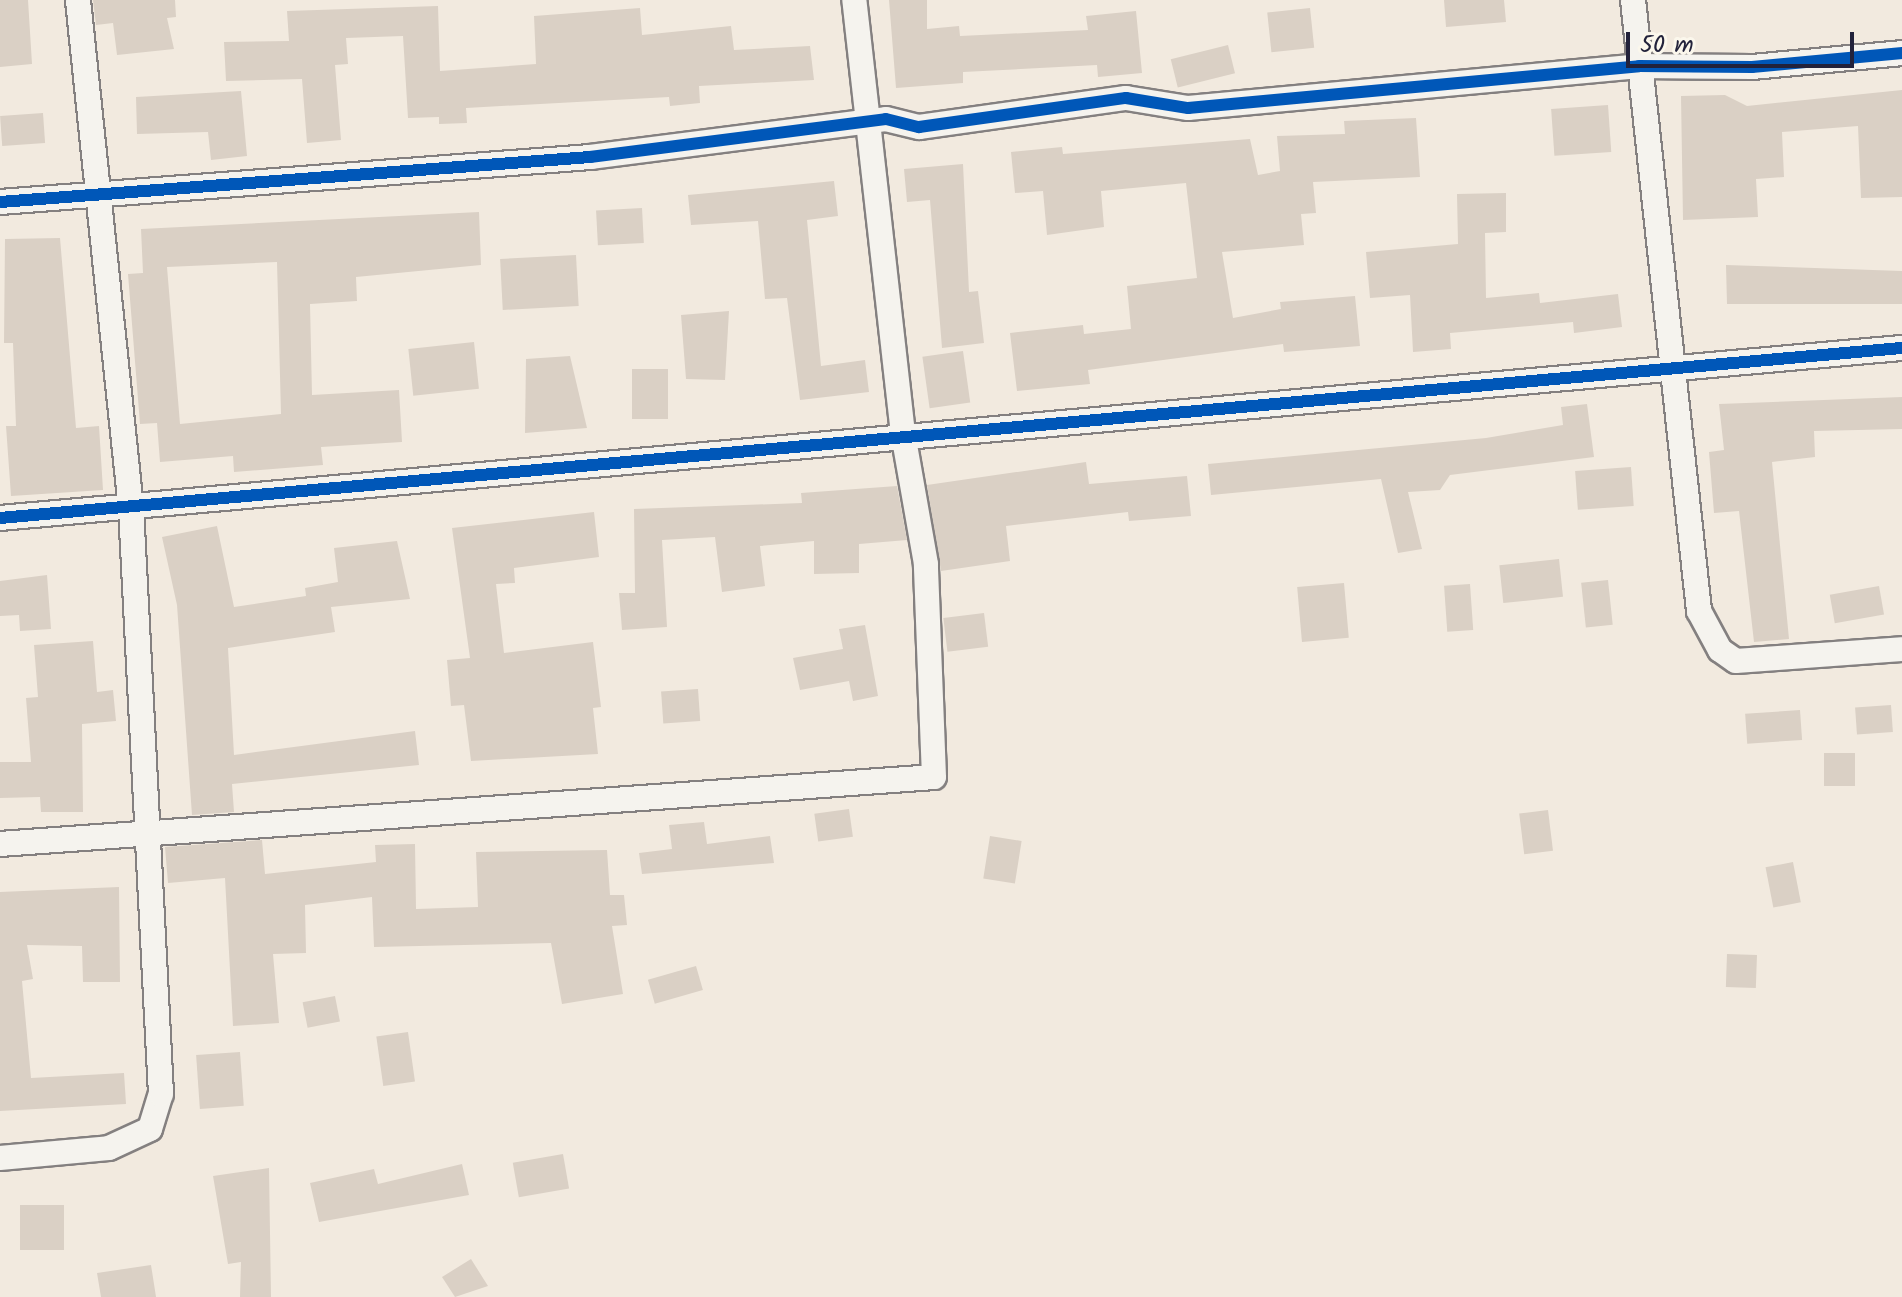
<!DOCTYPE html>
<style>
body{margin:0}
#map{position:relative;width:1902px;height:1297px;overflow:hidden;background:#f2eadf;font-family:Kalam,sans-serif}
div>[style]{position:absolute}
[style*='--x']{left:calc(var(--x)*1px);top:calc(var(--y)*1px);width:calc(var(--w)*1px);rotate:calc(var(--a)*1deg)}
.building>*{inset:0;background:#dad0c5;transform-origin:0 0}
.roads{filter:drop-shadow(2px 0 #848080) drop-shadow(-2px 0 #848080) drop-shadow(0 2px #848080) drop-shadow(0 -2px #848080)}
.minor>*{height:24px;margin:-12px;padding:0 12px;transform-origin:12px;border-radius:12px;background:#f5f3ee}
.cycleway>*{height:12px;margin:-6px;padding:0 6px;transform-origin:6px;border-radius:6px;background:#0057b8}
span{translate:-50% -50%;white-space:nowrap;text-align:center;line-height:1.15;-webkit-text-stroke:6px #fbf7ec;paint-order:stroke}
.scale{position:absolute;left:1626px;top:32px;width:228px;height:36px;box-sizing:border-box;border:4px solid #22223b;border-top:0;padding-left:10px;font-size:24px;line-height:28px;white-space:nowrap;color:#22223b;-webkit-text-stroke:6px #fbf7ec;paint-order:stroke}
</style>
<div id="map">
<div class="building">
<div style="clip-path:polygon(0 0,28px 0,32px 64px,0 67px)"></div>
<div style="clip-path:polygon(93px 0,175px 0,176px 17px,167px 18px,174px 49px,117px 55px,113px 23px,96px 25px)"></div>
<div style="clip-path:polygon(889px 0,927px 0,927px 29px,959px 26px,960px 36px,1088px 30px,1086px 16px,1136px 11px,1142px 73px,1098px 77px,1097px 65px,963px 72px,963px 83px,896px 88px)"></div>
<div style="clip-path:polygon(1444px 0,1504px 0,1506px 22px,1446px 27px)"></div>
<div style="clip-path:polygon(438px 6px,440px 71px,536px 64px,534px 16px,640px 8px,642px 35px,731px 26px,734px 50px,810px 46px,814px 80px,699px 86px,700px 103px,670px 106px,669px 97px,466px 108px,467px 123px,439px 124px,439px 117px,408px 118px,403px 36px,346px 38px,348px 64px,335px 65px,341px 140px,307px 143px,302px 79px,226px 81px,224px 42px,289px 41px,287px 11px)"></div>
<div style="left:1310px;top:8px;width:40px;height:43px;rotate:84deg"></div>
<div style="left:1228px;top:45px;width:29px;height:59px;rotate:76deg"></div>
<div style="clip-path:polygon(1902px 90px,1902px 197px,1861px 198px,1858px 126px,1782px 132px,1784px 177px,1756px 179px,1758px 217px,1683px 220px,1681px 96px,1725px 95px,1747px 106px)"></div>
<div style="clip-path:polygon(241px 91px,247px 156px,211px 160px,208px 132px,137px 134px,136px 97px)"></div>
<div style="left:1608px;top:105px;width:47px;height:57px;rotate:86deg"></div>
<div style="left:43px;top:113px;width:30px;height:43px;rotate:86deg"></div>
<div style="clip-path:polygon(1416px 118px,1420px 177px,1313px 182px,1316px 213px,1301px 214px,1304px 245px,1222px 252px,1233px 318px,1281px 309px,1280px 302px,1355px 296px,1360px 346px,1284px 352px,1283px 344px,1088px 370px,1090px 384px,1017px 391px,1010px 333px,1083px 325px,1084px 334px,1131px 329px,1127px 286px,1197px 278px,1186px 183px,1101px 191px,1104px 227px,1047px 235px,1043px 191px,1015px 193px,1011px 152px,1062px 147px,1063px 154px,1250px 139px,1258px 175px,1280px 171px,1277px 136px,1345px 134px,1344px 121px)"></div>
<div style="clip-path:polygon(963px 164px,969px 292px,978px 291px,984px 343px,942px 348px,930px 200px,907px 202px,904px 169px)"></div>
<div style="clip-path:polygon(834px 181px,838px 216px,807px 220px,821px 366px,865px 360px,869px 392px,800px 400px,787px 298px,765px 299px,758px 221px,691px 225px,688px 195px)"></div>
<div style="clip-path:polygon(1506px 193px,1506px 232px,1485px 233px,1486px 298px,1539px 293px,1540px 303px,1618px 294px,1622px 327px,1574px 333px,1573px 322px,1450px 333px,1451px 349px,1413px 352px,1410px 295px,1370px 298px,1366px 252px,1458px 244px,1457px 194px)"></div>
<div style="left:642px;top:208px;width:35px;height:46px;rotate:87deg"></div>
<div style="clip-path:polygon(evenodd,479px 212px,481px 265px,356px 277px,357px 301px,310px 304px,312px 395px,399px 390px,402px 442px,321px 447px,323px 465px,234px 472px,233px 456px,160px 462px,157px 423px,140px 424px,128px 274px,143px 273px,141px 229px,479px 212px,277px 262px,281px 414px,180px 424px,167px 267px,277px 262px)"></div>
<div style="clip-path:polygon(60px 238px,76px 428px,99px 426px,103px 490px,11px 496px,6px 426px,16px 426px,13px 343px,4px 343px,5px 239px)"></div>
<div style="left:576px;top:255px;width:51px;height:76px;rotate:87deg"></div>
<div style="clip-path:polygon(1726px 265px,1902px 271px,1902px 304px,1727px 304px)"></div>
<div style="clip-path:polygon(729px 311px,725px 380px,686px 379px,681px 315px)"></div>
<div style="left:474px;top:342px;width:47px;height:66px;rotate:84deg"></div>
<div style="left:963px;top:351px;width:52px;height:41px;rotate:82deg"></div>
<div style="clip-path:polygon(570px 356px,587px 428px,525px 433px,526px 359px)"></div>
<div style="left:632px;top:369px;width:36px;height:50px"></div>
<div style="clip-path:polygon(1902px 397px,1902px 429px,1814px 431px,1815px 457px,1772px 462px,1789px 639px,1754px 642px,1739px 511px,1714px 513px,1709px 452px,1724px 450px,1719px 404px)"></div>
<div style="clip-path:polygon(1587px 404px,1594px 457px,1450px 475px,1440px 490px,1408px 492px,1422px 549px,1398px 553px,1381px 479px,1211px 495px,1208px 464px,1486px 438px,1563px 425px,1561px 407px)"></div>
<div style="clip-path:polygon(1086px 462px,1089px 484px,1187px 476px,1191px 516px,1129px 521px,1128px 512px,1006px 526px,1010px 561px,941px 571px,927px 485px)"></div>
<div style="left:1631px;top:467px;width:39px;height:56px;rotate:86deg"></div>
<div style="clip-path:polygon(897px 486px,907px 540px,859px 544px,859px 573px,814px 574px,814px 541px,760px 546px,765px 586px,722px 592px,715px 537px,662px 540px,667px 627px,622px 630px,619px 593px,635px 593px,634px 509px,802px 503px,801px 493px)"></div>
<div style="clip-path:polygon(594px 512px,599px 557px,514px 568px,515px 583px,496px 584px,504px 653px,593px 642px,601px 707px,593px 708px,598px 754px,471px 761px,464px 705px,451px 706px,447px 660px,470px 658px,452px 528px)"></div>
<div style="clip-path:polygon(217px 526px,234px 607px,306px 596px,305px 588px,338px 582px,334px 548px,397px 541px,410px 599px,331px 607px,335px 632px,228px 648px,234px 755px,415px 731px,419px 765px,232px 784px,234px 812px,192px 815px,177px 605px,162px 537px)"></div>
<div style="left:1559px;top:559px;width:38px;height:60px;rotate:84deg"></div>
<div style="clip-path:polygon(47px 575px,51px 629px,20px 631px,19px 615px,0 616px,0 581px)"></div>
<div style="left:1608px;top:580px;width:45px;height:27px;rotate:84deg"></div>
<div style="left:1344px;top:583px;width:55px;height:47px;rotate:85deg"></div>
<div style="left:1470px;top:584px;width:46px;height:26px;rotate:86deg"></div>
<div style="left:1879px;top:586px;width:29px;height:50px;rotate:80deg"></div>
<div style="left:984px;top:613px;width:34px;height:41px;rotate:83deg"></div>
<div style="clip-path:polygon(865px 625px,878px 696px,853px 701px,849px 681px,800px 690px,793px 658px,843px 649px,839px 629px)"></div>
<div style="clip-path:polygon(93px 641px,97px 692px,113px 690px,116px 721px,82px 724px,83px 812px,41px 812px,40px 797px,0 798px,0 762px,31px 762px,26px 698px,38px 697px,34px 645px)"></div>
<div style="left:698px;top:689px;width:32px;height:37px;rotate:86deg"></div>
<div style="left:1891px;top:705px;width:27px;height:36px;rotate:86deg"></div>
<div style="left:1800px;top:710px;width:30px;height:55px;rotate:86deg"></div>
<div style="left:1824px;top:753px;width:31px;height:33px"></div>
<div style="left:849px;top:809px;width:28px;height:35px;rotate:82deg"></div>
<div style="left:1548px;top:810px;width:41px;height:29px;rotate:83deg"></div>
<div style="clip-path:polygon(704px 822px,707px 844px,770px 836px,774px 863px,642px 874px,639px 853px,672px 849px,669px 825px)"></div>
<div style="left:990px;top:836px;width:32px;height:43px;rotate:9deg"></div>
<div style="clip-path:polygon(262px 840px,265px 874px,376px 862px,375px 845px,415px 844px,416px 909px,478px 907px,476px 852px,607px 850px,610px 895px,624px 895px,627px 925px,612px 926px,623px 994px,562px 1004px,551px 943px,374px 947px,372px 897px,305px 905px,306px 953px,273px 954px,279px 1023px,233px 1026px,225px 878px,168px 883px,165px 847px)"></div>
<div style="left:1793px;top:862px;width:41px;height:28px;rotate:79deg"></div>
<div style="clip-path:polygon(119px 887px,120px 982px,83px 982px,82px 946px,27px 945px,33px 979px,22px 981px,31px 1078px,124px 1073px,126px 1104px,0 1111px,0 892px)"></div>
<div style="left:1727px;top:954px;width:30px;height:33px;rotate:2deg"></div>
<div style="left:696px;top:966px;width:25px;height:50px;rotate:74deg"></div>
<div style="left:335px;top:996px;width:26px;height:33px;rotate:79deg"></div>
<div style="left:408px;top:1032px;width:50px;height:32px;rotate:82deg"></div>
<div style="left:240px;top:1052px;width:54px;height:44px;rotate:86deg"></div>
<div style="left:563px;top:1154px;width:35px;height:51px;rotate:80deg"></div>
<div style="clip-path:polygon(462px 1164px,469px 1195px,319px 1222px,310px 1183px,374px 1169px,378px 1184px)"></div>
<div style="clip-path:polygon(269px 1168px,271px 1297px,240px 1297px,241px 1262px,228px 1264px,213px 1176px)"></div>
<div style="left:20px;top:1205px;width:44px;height:45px"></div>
<div style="clip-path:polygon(471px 1259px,488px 1286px,455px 1297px,442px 1277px)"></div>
<div style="clip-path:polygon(151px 1265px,156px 1297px,101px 1297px,97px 1273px)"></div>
</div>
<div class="roads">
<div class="minor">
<div style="--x:1633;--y:0;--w:615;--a:83.83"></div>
<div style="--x:1699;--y:611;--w:44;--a:61.7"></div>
<div style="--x:1720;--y:650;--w:19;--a:35"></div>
<div style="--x:1736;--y:661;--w:166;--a:-4.1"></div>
<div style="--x:0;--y:202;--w:592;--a:-4.36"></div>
<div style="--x:590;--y:157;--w:298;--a:-7.3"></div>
<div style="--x:886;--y:119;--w:34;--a:14"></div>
<div style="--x:919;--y:127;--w:209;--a:-8"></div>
<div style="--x:1126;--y:98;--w:63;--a:9.2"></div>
<div style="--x:1188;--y:108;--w:453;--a:-5.3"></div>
<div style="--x:1639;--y:66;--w:113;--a:0.5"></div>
<div style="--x:1752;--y:67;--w:151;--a:-5.3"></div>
<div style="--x:0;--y:518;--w:1910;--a:-5.11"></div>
<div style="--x:0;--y:844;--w:936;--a:-4.1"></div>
<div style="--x:934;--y:777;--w:213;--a:-92.2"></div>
<div style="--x:926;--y:564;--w:132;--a:-100"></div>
<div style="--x:903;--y:434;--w:437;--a:-96.4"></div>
<div style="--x:0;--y:1158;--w:109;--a:-5.2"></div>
<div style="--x:109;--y:1148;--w:45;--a:-24.9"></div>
<div style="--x:150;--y:1129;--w:37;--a:-73"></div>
<div style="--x:161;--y:1094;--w:587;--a:-92.93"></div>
<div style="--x:131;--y:508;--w:511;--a:-95.96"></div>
</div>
</div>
<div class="cycleway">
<div style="--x:0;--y:202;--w:592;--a:-4.36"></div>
<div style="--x:590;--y:157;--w:298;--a:-7.3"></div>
<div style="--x:886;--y:119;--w:34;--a:14"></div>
<div style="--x:919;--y:127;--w:209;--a:-8"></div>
<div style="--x:1126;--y:98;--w:63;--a:9.2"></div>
<div style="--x:1188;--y:108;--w:453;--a:-5.3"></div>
<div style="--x:1639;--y:66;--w:113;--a:0.5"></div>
<div style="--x:1752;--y:67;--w:151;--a:-5.3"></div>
<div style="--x:0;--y:518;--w:1910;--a:-5.11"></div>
</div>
<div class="scale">50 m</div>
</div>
